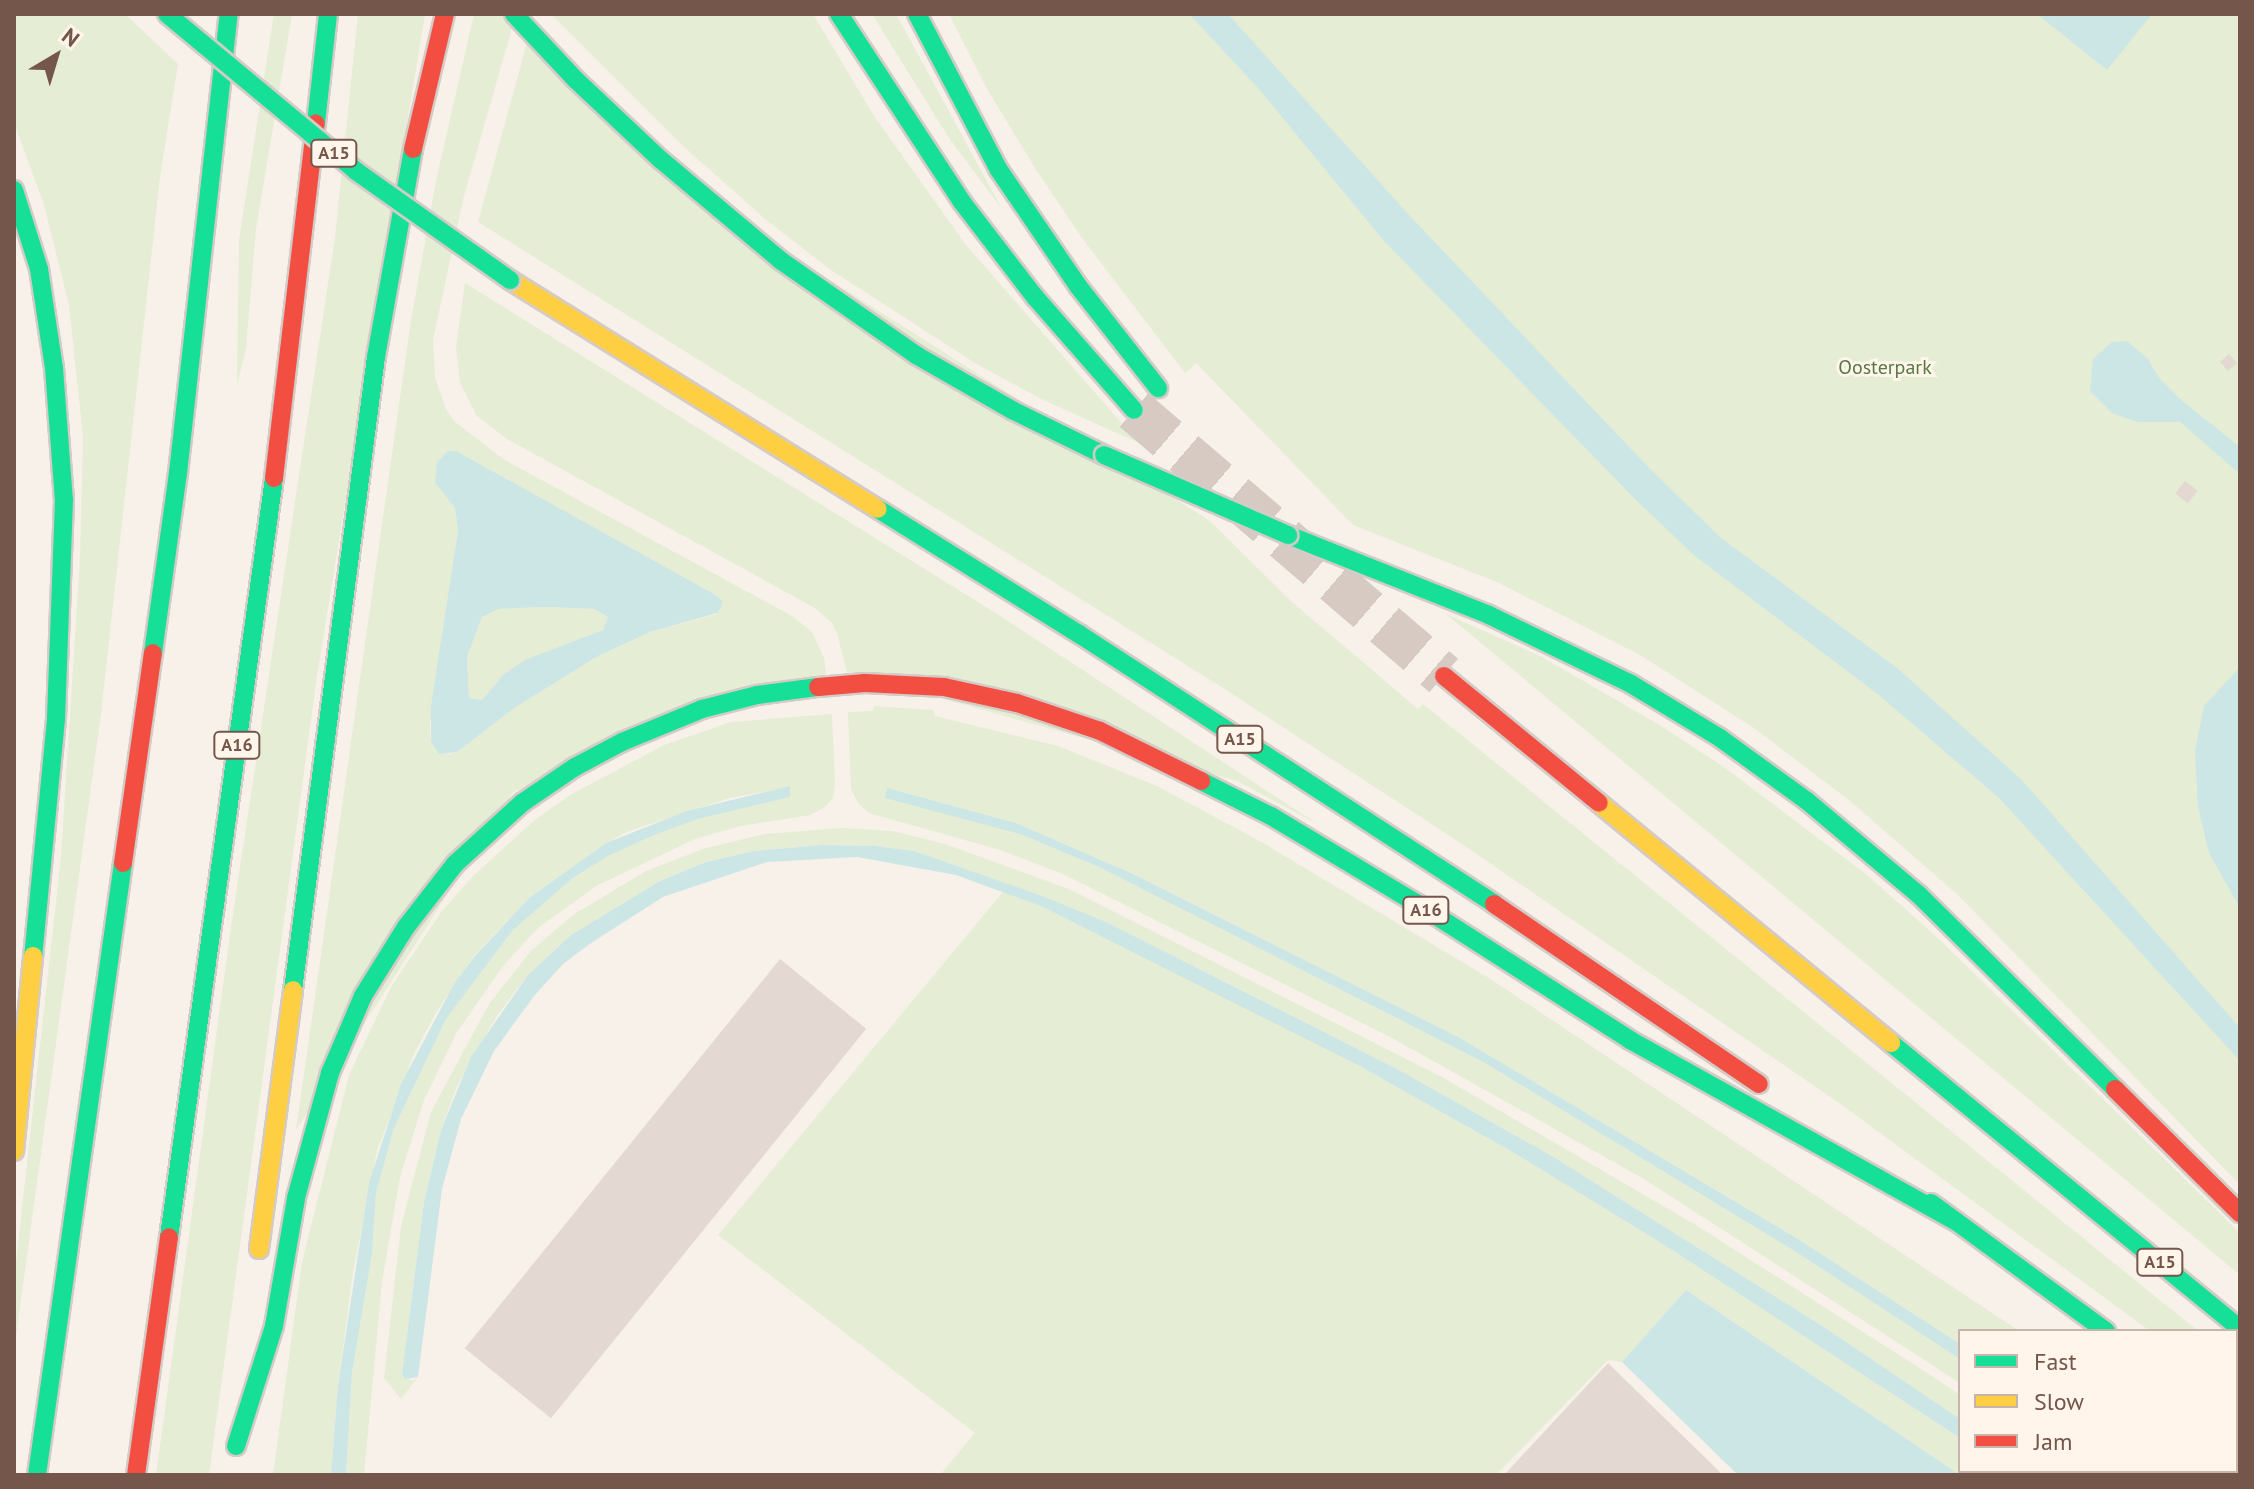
<!DOCTYPE html>
<style>
body{margin:0}
#map{position:relative;width:2254px;height:1489px;overflow:hidden;background:#f7f1ea;font-family:"PT Sans",sans-serif}
div>[style]{position:absolute}
[style*='--x']{left:calc(var(--x)*1px);top:calc(var(--y)*1px);width:calc(var(--w)*1px);rotate:calc(var(--a)*1deg)}
.green>*{inset:0;background:#e5edd5}
.water>*{inset:0;background:#cce6e6}
.building>*{inset:0;background:#e3d9d2;transform-origin:0 0}
.highway-tunnel>*{height:44px;margin-top:-22px;transform-origin:0;background:repeating-linear-gradient(90deg,#d6cac2 0 44px,transparent 0 66px)}
.roads{filter:drop-shadow(2px 0 #d5cbc6) drop-shadow(-2px 0 #d5cbc6) drop-shadow(0 2px #d5cbc6) drop-shadow(0 -2px #d5cbc6)}
.fast>*{height:18px;margin:-9px;padding:0 9px;transform-origin:9px;border-radius:9px;background:#16e098}
.slow>*{height:18px;margin:-9px;padding:0 9px;transform-origin:9px;border-radius:9px;background:#ffcf43}
.jam>*{height:18px;margin:-9px;padding:0 9px;transform-origin:9px;border-radius:9px;background:#f24e42}
.bridges{filter:drop-shadow(2px 0 #d5cbc6) drop-shadow(-2px 0 #d5cbc6) drop-shadow(0 2px #d5cbc6) drop-shadow(0 -2px #d5cbc6)}
.fast-bridge>*{height:18px;margin:-9px;padding:0 9px;transform-origin:9px;border-radius:9px;background:#16e098}
span{translate:-50% -50%;white-space:nowrap;text-align:center;line-height:1.15;-webkit-text-stroke:6px #fff5eb;paint-order:stroke}
.shield-label span{padding:2px 6px;background:#fff5eb;border:2px solid;border-radius:6px;-webkit-text-stroke-width:0}
.shield-label{font-size:18px;color:#74564b;font-weight:700}
.park-label{font-size:20px;color:#577943}
.frame{position:absolute;inset:0;border:16px solid #74564b;pointer-events:none}
.legend{position:absolute;left:1958px;top:1329px;width:280px;height:144px;box-sizing:border-box;background:#fff5eb;border:2px solid #c7b5ab;margin:0;padding:10px 14px;list-style:none;font-size:24px;color:#74564b}
.legend li{display:flex;align-items:center;gap:16px;height:40px}
.legend b{width:40px;border:2px solid #c7b5ab}
.north{position:absolute;left:16px;top:16px;width:80px;height:80px;-webkit-text-stroke:6px #fff5eb;paint-order:stroke;rotate:38deg;font-size:22px;font-weight:700;line-height:32px;text-align:center;color:#74564b}
.north::after{content:'';display:block;margin:auto;width:28px;height:36px;background:#74564b;clip-path:polygon(50% 0,100% 100%,50% 72%,0 100%)}
</style>
<div id="map">
<div class="green">
<div style="clip-path:polygon(14px 14px,125px 14px,178px 64px,160px 177px,101px 714px,14px 1351px,14px 1281px,61px 856px,80px 558px,83px 437px,69px 305px,44px 205px,14px 122px)"></div>
<div style="clip-path:polygon(274px 14px,292px 14px,256px 229px,246px 349px,237px 384px,239px 240px)"></div>
<div style="clip-path:polygon(358px 14px,425px 14px,317px 676px,209px 1475px,156px 1475px,232px 920px,335px 237px)"></div>
<div style="clip-path:polygon(evenodd,474px 14px,516px 14px,464px 196px,433px 340px,435px 378px,446px 409px,454px 421px,503px 459px,792px 616px,812px 632px,824px 658px,826px 674px,513px 792px,296px 1130px,411px 320px,436px 181px,474px 14px,448px 451px,456px 451px,505px 479px,717px 614px,650px 632px,598px 656px,516px 707px,457px 752px,447px 754px,431px 742px,430px 725px,458px 531px,455px 508px,435px 483px,448px 451px)"></div>
<div style="clip-path:polygon(551px 14px,813px 14px,874px 116px,966px 245px,1139px 443px,1041px 399px,975px 363px,831px 270px,765px 219px,682px 145px)"></div>
<div style="clip-path:polygon(872px 14px,896px 14px,1002px 209px,949px 138px)"></div>
<div style="clip-path:polygon(949px 14px,2240px 14px,2240px 1185px,1958px 895px,1850px 801px,1754px 728px,1640px 655px,1499px 583px,1353px 525px,1196px 363px,1185px 373px,1082px 238px,1035px 168px,986px 87px)"></div>
<div style="clip-path:polygon(528px 39px,658px 171px,1210px 521px,1292px 602px,1418px 709px,1423px 704px,2198px 1331px,2150px 1331px,1842px 1105px,1462px 844px,1220px 686px,478px 222px)"></div>
<div style="clip-path:polygon(465px 283px,1002px 617px,1319px 825px,1237px 781px,847px 672px,837px 633px,832px 623px,815px 608px,507px 439px,477px 416px,460px 383px,456px 347px)"></div>
<div style="clip-path:polygon(546px 607px,594px 609px,608px 617px,603px 630px,504px 674px,482px 700px,469px 698px,467px 657px,482px 617px,499px 609px)"></div>
<div style="clip-path:polygon(1446px 614px,1542px 657px,1658px 724px,1724px 767px,1867px 875px,1940px 940px,2240px 1233px,2240px 1275px)"></div>
<div style="clip-path:polygon(874px 706px,933px 710px,935px 716px,1058px 746px,1157px 786px,1258px 840px,1489px 978px,2019px 1331px,1960px 1331px,1960px 1344px,1798px 1239px,1460px 1038px,1133px 874px,1016px 823px,887px 788px,1020px 834px,1099px 867px,1485px 1063px,1796px 1252px,1960px 1359px,1960px 1383px,1644px 1179px,1392px 1038px,1063px 874px,1000px 850px,869px 813px,858px 803px,851px 789px,848px 712px,873px 711px)"></div>
<div style="clip-path:polygon(832px 714px,835px 784px,833px 798px,825px 807px,810px 815px,741px 826px,695px 839px,596px 886px,538px 928px,503px 966px,457px 1032px,424px 1100px,400px 1177px,382px 1282px,364px 1475px,346px 1475px,352px 1373px,372px 1254px,376px 1193px,394px 1128px,446px 1019px,512px 931px,573px 878px,608px 856px,654px 835px,698px 819px,790px 797px,790px 787px,730px 798px,629px 831px,606px 843px,529px 898px,473px 957px,434px 1016px,413px 1056px,377px 1151px,353px 1272px,338px 1385px,331px 1475px,273px 1475px,302px 1262px,349px 1075px,391px 987px,442px 911px,474px 875px,536px 819px,570px 795px,664px 745px,731px 722px)"></div>
<div style="clip-path:polygon(842px 828px,893px 831px,945px 844px,1069px 889px,1442px 1077px,1699px 1227px,1932px 1376px,1960px 1395px,1960px 1419px,1830px 1331px,1552px 1156px,1399px 1070px,1106px 922px,914px 851px,876px 846px,822px 845px,754px 851px,706px 862px,660px 881px,571px 935px,528px 975px,498px 1014px,457px 1086px,441px 1130px,424px 1202px,402px 1374px,412px 1381px,418px 1377px,401px 1399px,384px 1378px,401px 1226px,431px 1112px,489px 1004px,531px 951px,573px 915px,646px 871px,706px 848px,765px 834px)"></div>
<div style="clip-path:polygon(1003px 892px,1043px 907px,1186px 976px,1356px 1064px,1516px 1154px,1666px 1246px,1960px 1438px,1960px 1471px,2009px 1471px,2015px 1475px,1960px 1475px,1686px 1290px,1622px 1362px,1608px 1360px,1496px 1475px,940px 1475px,975px 1433px,718px 1235px)"></div>
</div>
<div class="water">
<div style="clip-path:polygon(1189px 14px,1228px 14px,1409px 215px,1652px 471px,1721px 538px,1897px 668px,2022px 780px,2240px 1028px,2240px 1061px,1999px 798px,1880px 696px,1695px 556px,1636px 500px,1384px 241px,1258px 88px)"></div>
<div style="clip-path:polygon(2037px 14px,2152px 14px,2107px 70px)"></div>
<div style="clip-path:polygon(2127px 341px,2148px 359px,2159px 378px,2180px 399px,2240px 447px,2240px 474px,2180px 422px,2137px 422px,2112px 413px,2090px 391px,2093px 359px,2112px 342px)"></div>
<div style="clip-path:polygon(evenodd,448px 451px,456px 451px,712px 593px,723px 601px,720px 609px,717px 613px,650px 632px,598px 656px,516px 707px,457px 752px,439px 754px,431px 742px,431px 706px,458px 531px,455px 508px,435px 483px,437px 462px,448px 451px,546px 607px,594px 609px,608px 617px,603px 630px,525px 660px,504px 674px,482px 700px,469px 698px,467px 657px,482px 617px,499px 609px,546px 607px)"></div>
<div style="clip-path:polygon(2240px 667px,2240px 908px,2209px 853px,2198px 807px,2195px 750px,2204px 706px)"></div>
<div style="clip-path:polygon(790px 786px,790px 797px,698px 819px,654px 835px,608px 856px,573px 878px,512px 931px,446px 1019px,394px 1128px,376px 1193px,372px 1254px,352px 1373px,346px 1475px,331px 1475px,338px 1385px,369px 1183px,401px 1084px,454px 984px,474px 957px,529px 898px,606px 843px,687px 811px)"></div>
<div style="clip-path:polygon(887px 788px,1016px 823px,1133px 874px,1460px 1038px,1798px 1239px,1960px 1344px,1960px 1359px,1796px 1252px,1485px 1063px,1099px 867px,1020px 834px,885px 798px)"></div>
<div style="clip-path:polygon(822px 845px,876px 846px,914px 851px,1042px 896px,1106px 922px,1399px 1070px,1552px 1156px,1830px 1331px,1960px 1419px,1960px 1438px,1666px 1246px,1516px 1154px,1356px 1064px,1043px 907px,956px 875px,857px 857px,767px 862px,663px 897px,591px 943px,563px 964px,534px 996px,494px 1051px,461px 1119px,442px 1189px,418px 1377px,405px 1379px,402px 1374px,424px 1202px,441px 1130px,471px 1057px,528px 975px,571px 935px,660px 881px,706px 862px,754px 851px)"></div>
<div style="clip-path:polygon(1686px 1290px,1960px 1475px,1738px 1475px,1622px 1362px)"></div>
</div>
<div class="building">
<div style="left:2229px;top:354px;width:12px;height:12px;rotate:48deg"></div>
<div style="left:2185px;top:481px;width:16px;height:16px;rotate:38deg"></div>
<div style="left:780px;top:959px;width:111px;height:501px;rotate:39deg"></div>
<div style="clip-path:polygon(1608px 1363px,1723px 1475px,1504px 1475px)"></div>
</div>
<div class="highway-tunnel">
<div style="--x:1134;--y:410;--w:408;--a:40.6"></div>
</div>
<div class="roads">
<div class="fast">
<div style="--x:514;--y:14;--w:91;--a:46.8"></div>
<div style="--x:576;--y:80;--w:117;--a:43.3"></div>
<div style="--x:661;--y:160;--w:155;--a:40"></div>
<div style="--x:780;--y:260;--w:166;--a:34.9"></div>
<div style="--x:916;--y:355;--w:111;--a:29.8"></div>
<div style="--x:1012;--y:410;--w:102;--a:26.1"></div>
<div style="--x:839;--y:14;--w:225;--a:56.8"></div>
<div style="--x:962;--y:202;--w:120;--a:52.5"></div>
<div style="--x:1035;--y:297;--w:150;--a:48.8"></div>
<div style="--x:917;--y:14;--w:176;--a:62.3"></div>
<div style="--x:999;--y:170;--w:140;--a:55.7"></div>
<div style="--x:1078;--y:286;--w:130;--a:51.9"></div>
<div style="--x:316;--y:123;--w:110;--a:-83.7"></div>
<div style="--x:14;--y:190;--w:83;--a:72.4"></div>
<div style="--x:39;--y:269;--w:100;--a:81.4"></div>
<div style="--x:54;--y:368;--w:132;--a:85.7"></div>
<div style="--x:64;--y:500;--w:219;--a:92.1"></div>
<div style="--x:56;--y:719;--w:238;--a:95.5"></div>
<div style="--x:878;--y:509;--w:237;--a:31.9"></div>
<div style="--x:1079;--y:634;--w:495;--a:33"></div>
<div style="--x:1288;--y:535;--w:216;--a:21.7"></div>
<div style="--x:1489;--y:615;--w:158;--a:25.9"></div>
<div style="--x:1631;--y:684;--w:104;--a:31.2"></div>
<div style="--x:1720;--y:738;--w:107;--a:35.9"></div>
<div style="--x:1807;--y:801;--w:146;--a:40"></div>
<div style="--x:1919;--y:895;--w:276;--a:44.7"></div>
<div style="--x:153;--y:653;--w:182;--a:-82.1"></div>
<div style="--x:178;--y:473;--w:462;--a:-83.7"></div>
<div style="--x:1201;--y:781;--w:78;--a:26.6"></div>
<div style="--x:1271;--y:816;--w:169;--a:31"></div>
<div style="--x:1416;--y:903;--w:254;--a:32.6"></div>
<div style="--x:1630;--y:1040;--w:372;--a:29.1"></div>
<div style="--x:293;--y:990;--w:638;--a:-82.53"></div>
<div style="--x:376;--y:357;--w:211;--a:-79.9"></div>
<div style="--x:1891;--y:1043;--w:451;--a:39.3"></div>
<div style="--x:1931;--y:1203;--w:217;--a:36.2"></div>
<div style="--x:169;--y:1237;--w:766;--a:-82.12"></div>
<div style="--x:2236;--y:1427;--w:5;--a:37"></div>
<div style="--x:236;--y:1446;--w:126;--a:-72.4"></div>
<div style="--x:274;--y:1326;--w:130;--a:-80.2"></div>
<div style="--x:296;--y:1198;--w:130;--a:-74.8"></div>
<div style="--x:330;--y:1073;--w:84;--a:-66.8"></div>
<div style="--x:363;--y:996;--w:81;--a:-58.1"></div>
<div style="--x:406;--y:927;--w:80;--a:-52.1"></div>
<div style="--x:455;--y:864;--w:91;--a:-42.3"></div>
<div style="--x:522;--y:803;--w:64;--a:-34.2"></div>
<div style="--x:575;--y:767;--w:53;--a:-28"></div>
<div style="--x:622;--y:742;--w:87;--a:-22.4"></div>
<div style="--x:702;--y:709;--w:57;--a:-14.3"></div>
<div style="--x:757;--y:695;--w:62;--a:-7.5"></div>
<div style="--x:37;--y:1475;--w:618;--a:-82"></div>
</div>
<div class="slow">
<div style="--x:510;--y:280;--w:433;--a:31.9"></div>
<div style="--x:1599;--y:803;--w:378;--a:39.4"></div>
<div style="--x:14;--y:1151;--w:196;--a:-84.4"></div>
<div style="--x:259;--y:1249;--w:261;--a:-82.5"></div>
</div>
<div class="jam">
<div style="--x:413;--y:149;--w:139;--a:-76.7"></div>
<div style="--x:274;--y:478;--w:357;--a:-83.3"></div>
<div style="--x:1444;--y:676;--w:200;--a:39.3"></div>
<div style="--x:818;--y:687;--w:47;--a:-4.9"></div>
<div style="--x:865;--y:683;--w:79;--a:2.9"></div>
<div style="--x:944;--y:687;--w:75;--a:12.4"></div>
<div style="--x:1017;--y:703;--w:88;--a:18.6"></div>
<div style="--x:1100;--y:731;--w:113;--a:26.3"></div>
<div style="--x:123;--y:863;--w:212;--a:-81.9"></div>
<div style="--x:1494;--y:904;--w:320;--a:34.2"></div>
<div style="--x:2115;--y:1089;--w:176;--a:44.8"></div>
<div style="--x:136;--y:1475;--w:240;--a:-82.1"></div>
</div>
</div>
<div class="bridges">
<div class="fast-bridge">
<div style="--x:167;--y:14;--w:246;--a:39.7"></div>
<div style="--x:356;--y:171;--w:189;--a:35.3"></div>
<div style="--x:1104;--y:455;--w:201;--a:23.5"></div>
</div>
</div>
<div class="shield-label">
<span style="left:334px;top:153px">A15</span>
<span style="left:1240px;top:739px">A15</span>
<span style="left:237px;top:745px">A16</span>
<span style="left:1426px;top:910px">A16</span>
<span style="left:2160px;top:1262px">A15</span>
</div>
<div class="park-label">
<span style="left:1885px;top:367px">Oosterpark</span>
</div>
<div class="frame"></div>
<ul class="legend">
<li><b style="height:10px;background:#16e098"></b>Fast</li>
<li><b style="height:10px;background:#ffcf43"></b>Slow</li>
<li><b style="height:10px;background:#f24e42"></b>Jam</li>
</ul>
<div class="north">N</div>
</div>
